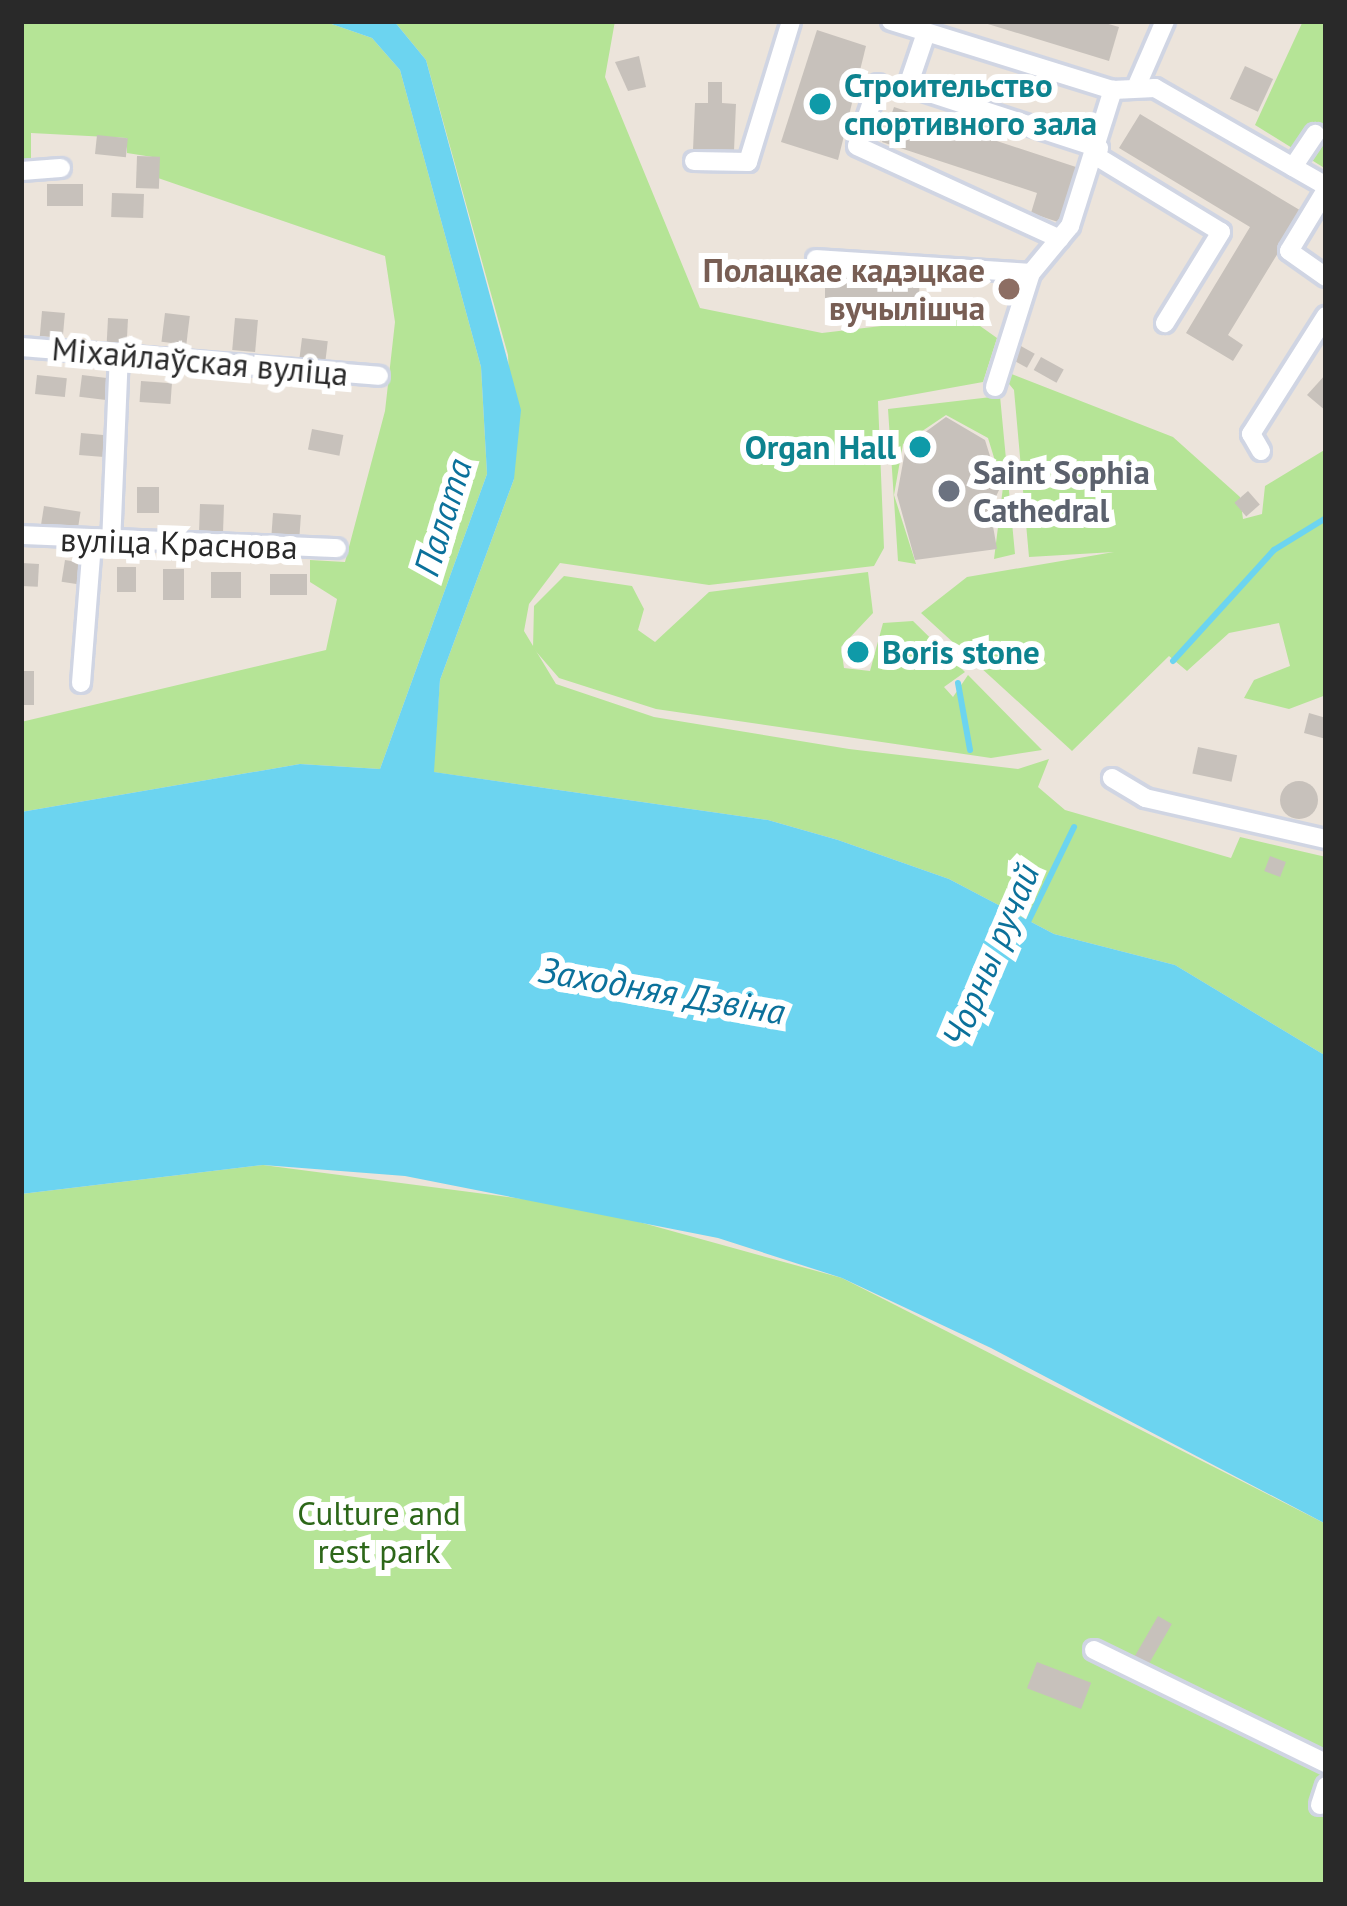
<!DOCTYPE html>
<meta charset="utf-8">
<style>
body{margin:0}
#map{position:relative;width:1347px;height:1906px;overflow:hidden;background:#ece4db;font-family:"PT Sans",sans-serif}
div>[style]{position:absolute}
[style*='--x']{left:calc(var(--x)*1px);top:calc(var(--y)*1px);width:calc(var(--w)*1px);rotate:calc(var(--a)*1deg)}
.green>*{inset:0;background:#b5e496}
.water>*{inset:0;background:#6cd4f0}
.stream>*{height:6px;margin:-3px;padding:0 3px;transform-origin:3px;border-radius:3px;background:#6cd4f0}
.building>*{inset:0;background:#c7c1bb;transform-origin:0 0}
.round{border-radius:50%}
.roads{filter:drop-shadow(3px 0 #d0d5e3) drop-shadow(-3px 0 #d0d5e3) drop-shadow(0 3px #d0d5e3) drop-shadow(0 -3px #d0d5e3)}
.minor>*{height:18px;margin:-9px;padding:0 9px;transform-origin:9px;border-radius:9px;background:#fff}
.dots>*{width:33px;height:33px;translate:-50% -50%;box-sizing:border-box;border:6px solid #fff;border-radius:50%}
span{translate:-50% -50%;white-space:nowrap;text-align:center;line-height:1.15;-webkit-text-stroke:12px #fff;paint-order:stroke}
.culture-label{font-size:33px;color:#0d838f;font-weight:700}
.left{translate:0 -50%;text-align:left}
.right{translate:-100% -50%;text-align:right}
.education-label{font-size:33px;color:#785e54;font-weight:700}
.street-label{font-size:33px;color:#292929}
.worship-label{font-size:33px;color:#5b616d;font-weight:700}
.park-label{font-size:33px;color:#2d6719}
.water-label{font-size:36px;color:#0b719b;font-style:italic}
.frame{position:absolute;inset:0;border:24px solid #292929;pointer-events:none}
</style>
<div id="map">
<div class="green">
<div style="clip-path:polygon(21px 21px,323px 21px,372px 38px,400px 70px,481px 367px,487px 474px,380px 769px,300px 764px,21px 812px,21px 722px,326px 650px,337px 599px,310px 582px,310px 560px,345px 562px,385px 411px,395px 322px,385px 256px,158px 178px,159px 158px,127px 153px,127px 138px,31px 133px,31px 162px,21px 162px)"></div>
<div style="clip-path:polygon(394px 21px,615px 21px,605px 77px,700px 308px,822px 333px,966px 316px,997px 338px,983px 382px,878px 401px,884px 548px,874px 566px,709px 585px,560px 563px,529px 604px,524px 631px,556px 684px,654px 717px,849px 749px,1018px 769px,1049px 759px,1038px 787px,1065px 810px,1231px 858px,1240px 837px,1326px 857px,1326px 1056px,1175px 965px,1054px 934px,949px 879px,838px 840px,768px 820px,433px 772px,440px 680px,514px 479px,508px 355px,426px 60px)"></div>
<div style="clip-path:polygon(1303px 21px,1326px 21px,1326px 169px,1255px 125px)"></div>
<div style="clip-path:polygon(996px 368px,1173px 437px,1240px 497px,1243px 519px,1262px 514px,1265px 486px,1326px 449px,1326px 695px,1289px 709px,1244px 698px,1254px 680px,1290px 666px,1279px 623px,1229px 633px,1187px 671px,1169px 656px,1072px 751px,921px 613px,967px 577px,1114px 552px,1029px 557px,1014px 390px)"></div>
<div style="clip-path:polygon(1000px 396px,1015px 554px,994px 559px,1003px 487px,988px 438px,946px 415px,903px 444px,894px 495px,916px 564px,898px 561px,888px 409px)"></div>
<div style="clip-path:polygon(868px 572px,873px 613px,841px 647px,844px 668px,870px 671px,883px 623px,913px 621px,965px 672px,944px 687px,953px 697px,968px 675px,1042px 750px,991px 758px,656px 709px,559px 678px,533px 648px,534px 606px,564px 576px,632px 586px,644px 609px,638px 630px,655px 642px,709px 592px)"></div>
<div style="clip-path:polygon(263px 1165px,585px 1207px,842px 1278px,1326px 1524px,1326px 1885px,21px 1885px,21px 1194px)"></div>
</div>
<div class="water">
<div style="clip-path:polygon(323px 21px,394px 21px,426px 60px,521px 410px,514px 479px,440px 680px,434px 772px,768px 820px,838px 840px,949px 879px,1054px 934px,1175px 965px,1326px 1056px,1326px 1524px,991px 1348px,842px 1278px,718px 1238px,405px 1176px,263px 1165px,21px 1194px,21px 812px,300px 764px,380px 769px,487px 474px,481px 367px,400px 70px,372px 38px)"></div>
</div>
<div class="stream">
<div style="--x:1173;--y:661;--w:150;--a:-47.7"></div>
<div style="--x:1274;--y:550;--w:61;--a:-31.6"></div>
<div style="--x:958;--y:683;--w:68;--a:79.8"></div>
<div style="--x:1026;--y:926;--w:110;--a:-64.1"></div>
</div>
<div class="building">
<div style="clip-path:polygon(978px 21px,1098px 21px,1119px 27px,1109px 61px)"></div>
<div style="clip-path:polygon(817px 30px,866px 46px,838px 160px,781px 142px)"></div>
<div style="clip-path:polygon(639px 56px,646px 87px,628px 91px,615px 62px)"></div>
<div style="left:1245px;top:66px;width:31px;height:36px;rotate:25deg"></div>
<div style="clip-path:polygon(708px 82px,722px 82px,722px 103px,736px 104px,734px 151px,693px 150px,695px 103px,708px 103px)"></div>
<div style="clip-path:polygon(894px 107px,1079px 168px,1061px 223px,1031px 213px,1037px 193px,882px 142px)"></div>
<div style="clip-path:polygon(1140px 114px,1303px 212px,1228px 335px,1243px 345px,1233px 361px,1186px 333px,1250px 227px,1119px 148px)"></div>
<div style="left:97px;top:135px;width:31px;height:19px;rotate:6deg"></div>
<div style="left:137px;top:156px;width:23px;height:32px;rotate:2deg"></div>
<div style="left:83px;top:184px;width:22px;height:36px;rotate:90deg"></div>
<div style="left:112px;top:193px;width:32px;height:24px;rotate:2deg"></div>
<div style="clip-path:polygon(919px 277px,920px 314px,825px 307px,825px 278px)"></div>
<div style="left:42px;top:311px;width:23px;height:25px;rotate:5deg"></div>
<div style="left:165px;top:313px;width:25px;height:29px;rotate:7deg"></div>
<div style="left:108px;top:318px;width:20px;height:25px;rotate:3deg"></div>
<div style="left:235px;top:318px;width:23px;height:32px;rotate:5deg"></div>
<div style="left:302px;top:338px;width:26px;height:24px;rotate:7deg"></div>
<div style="left:1019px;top:345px;width:18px;height:16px;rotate:29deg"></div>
<div style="left:1041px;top:357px;width:26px;height:15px;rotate:29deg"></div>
<div style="clip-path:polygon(1326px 374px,1326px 411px,1307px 395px)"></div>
<div style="left:37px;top:375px;width:30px;height:19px;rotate:6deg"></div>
<div style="left:82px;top:375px;width:31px;height:22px;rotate:7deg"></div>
<div style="left:141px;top:381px;width:31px;height:21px;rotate:4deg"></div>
<div style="clip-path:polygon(946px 417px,985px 440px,1000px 488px,990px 509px,997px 549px,915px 560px,897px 495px,906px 446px)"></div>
<div style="left:312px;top:429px;width:32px;height:21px;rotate:11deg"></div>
<div style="left:81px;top:433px;width:25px;height:22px;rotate:5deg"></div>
<div style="left:137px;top:487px;width:22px;height:26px"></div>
<div style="left:1248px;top:491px;width:18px;height:18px;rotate:49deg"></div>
<div style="left:200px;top:504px;width:24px;height:27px;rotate:2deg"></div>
<div style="left:44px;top:506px;width:37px;height:20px;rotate:9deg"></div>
<div style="left:273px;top:513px;width:28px;height:27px;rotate:4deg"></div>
<div style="left:65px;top:560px;width:20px;height:22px;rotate:9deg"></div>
<div style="left:22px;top:563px;width:17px;height:23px;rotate:3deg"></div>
<div style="left:117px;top:567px;width:19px;height:25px"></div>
<div style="left:163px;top:569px;width:21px;height:31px"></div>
<div style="left:211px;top:572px;width:30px;height:26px"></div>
<div style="left:270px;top:574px;width:37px;height:21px"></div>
<div style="left:21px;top:671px;width:13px;height:34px"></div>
<div style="clip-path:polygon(1309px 713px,1326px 718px,1326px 739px,1304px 733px)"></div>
<div style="left:1198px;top:747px;width:40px;height:27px;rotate:12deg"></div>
<div class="round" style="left:1280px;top:781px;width:38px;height:38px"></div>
<div style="left:1270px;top:856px;width:17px;height:16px;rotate:21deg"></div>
<div style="left:1158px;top:1616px;width:16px;height:50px;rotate:30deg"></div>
<div style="left:1037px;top:1662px;width:58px;height:28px;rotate:21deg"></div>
</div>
<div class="roads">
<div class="minor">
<div style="--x:891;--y:21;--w:232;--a:17.3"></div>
<div style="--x:1113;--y:90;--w:42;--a:-2.7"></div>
<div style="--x:1155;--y:88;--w:197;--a:29.8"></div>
<div style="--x:926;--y:33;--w:56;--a:108.8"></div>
<div style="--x:908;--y:86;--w:201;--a:18"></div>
<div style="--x:1138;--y:83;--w:68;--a:-66.5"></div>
<div style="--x:878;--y:84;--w:65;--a:108.7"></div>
<div style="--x:857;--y:146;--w:223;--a:24.6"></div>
<div style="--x:1096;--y:156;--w:146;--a:31.3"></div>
<div style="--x:1221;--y:232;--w:107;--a:121.6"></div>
<div style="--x:694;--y:161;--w:54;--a:1.1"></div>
<div style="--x:748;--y:162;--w:147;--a:-73"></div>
<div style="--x:1293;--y:167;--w:40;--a:-56"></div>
<div style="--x:21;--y:171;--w:40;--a:-4.3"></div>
<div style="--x:1326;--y:190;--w:71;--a:121.2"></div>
<div style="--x:1289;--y:251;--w:45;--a:35.1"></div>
<div style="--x:816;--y:259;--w:215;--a:3.7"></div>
<div style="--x:21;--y:347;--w:359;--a:4.6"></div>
<div style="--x:995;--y:387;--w:120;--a:-72.5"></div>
<div style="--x:1031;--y:273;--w:61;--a:-50.3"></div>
<div style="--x:1070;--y:226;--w:143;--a:-72.5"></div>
<div style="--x:1261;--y:451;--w:20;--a:-120"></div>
<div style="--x:1251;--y:434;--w:140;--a:-57.6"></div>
<div style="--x:21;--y:535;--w:316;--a:2.4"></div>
<div style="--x:111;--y:544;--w:188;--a:-87.6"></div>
<div style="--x:81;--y:683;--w:139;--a:-85.5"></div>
<div style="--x:1112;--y:778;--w:39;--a:31"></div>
<div style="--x:1145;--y:798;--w:186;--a:12.8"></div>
<div style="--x:1094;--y:1650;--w:258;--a:26"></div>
<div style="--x:1320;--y:1805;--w:20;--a:-72"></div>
</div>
</div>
<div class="dots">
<div style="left:820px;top:104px;background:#0f9aa8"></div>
<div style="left:1009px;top:289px;background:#8d6e63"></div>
<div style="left:920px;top:447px;background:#0f9aa8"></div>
<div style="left:949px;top:491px;background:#6b7280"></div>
<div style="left:858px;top:652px;background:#0f9aa8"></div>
</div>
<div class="culture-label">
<span class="left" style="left:844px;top:104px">Строительство<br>спортивного зала</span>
<span class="right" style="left:896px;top:447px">Organ Hall</span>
<span class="left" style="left:882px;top:652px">Boris stone</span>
</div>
<div class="education-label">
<span class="right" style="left:985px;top:289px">Полацкае кадэцкае<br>вучылішча</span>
</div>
<div class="street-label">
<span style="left:200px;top:361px;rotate:5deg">Міхайлаўская вуліца</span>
<span style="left:179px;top:543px;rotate:2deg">вуліца Краснова</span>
</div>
<div class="worship-label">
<span class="left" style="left:973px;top:491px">Saint Sophia<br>Cathedral</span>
</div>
<div class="park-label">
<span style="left:379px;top:1532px">Culture and<br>rest park</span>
</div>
<div class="water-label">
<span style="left:442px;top:517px;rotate:-73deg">Палата</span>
<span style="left:990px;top:955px;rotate:-67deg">Чорны ручай</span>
<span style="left:662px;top:990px;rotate:10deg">Заходняя Дзвіна</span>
</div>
<div class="frame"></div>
</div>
